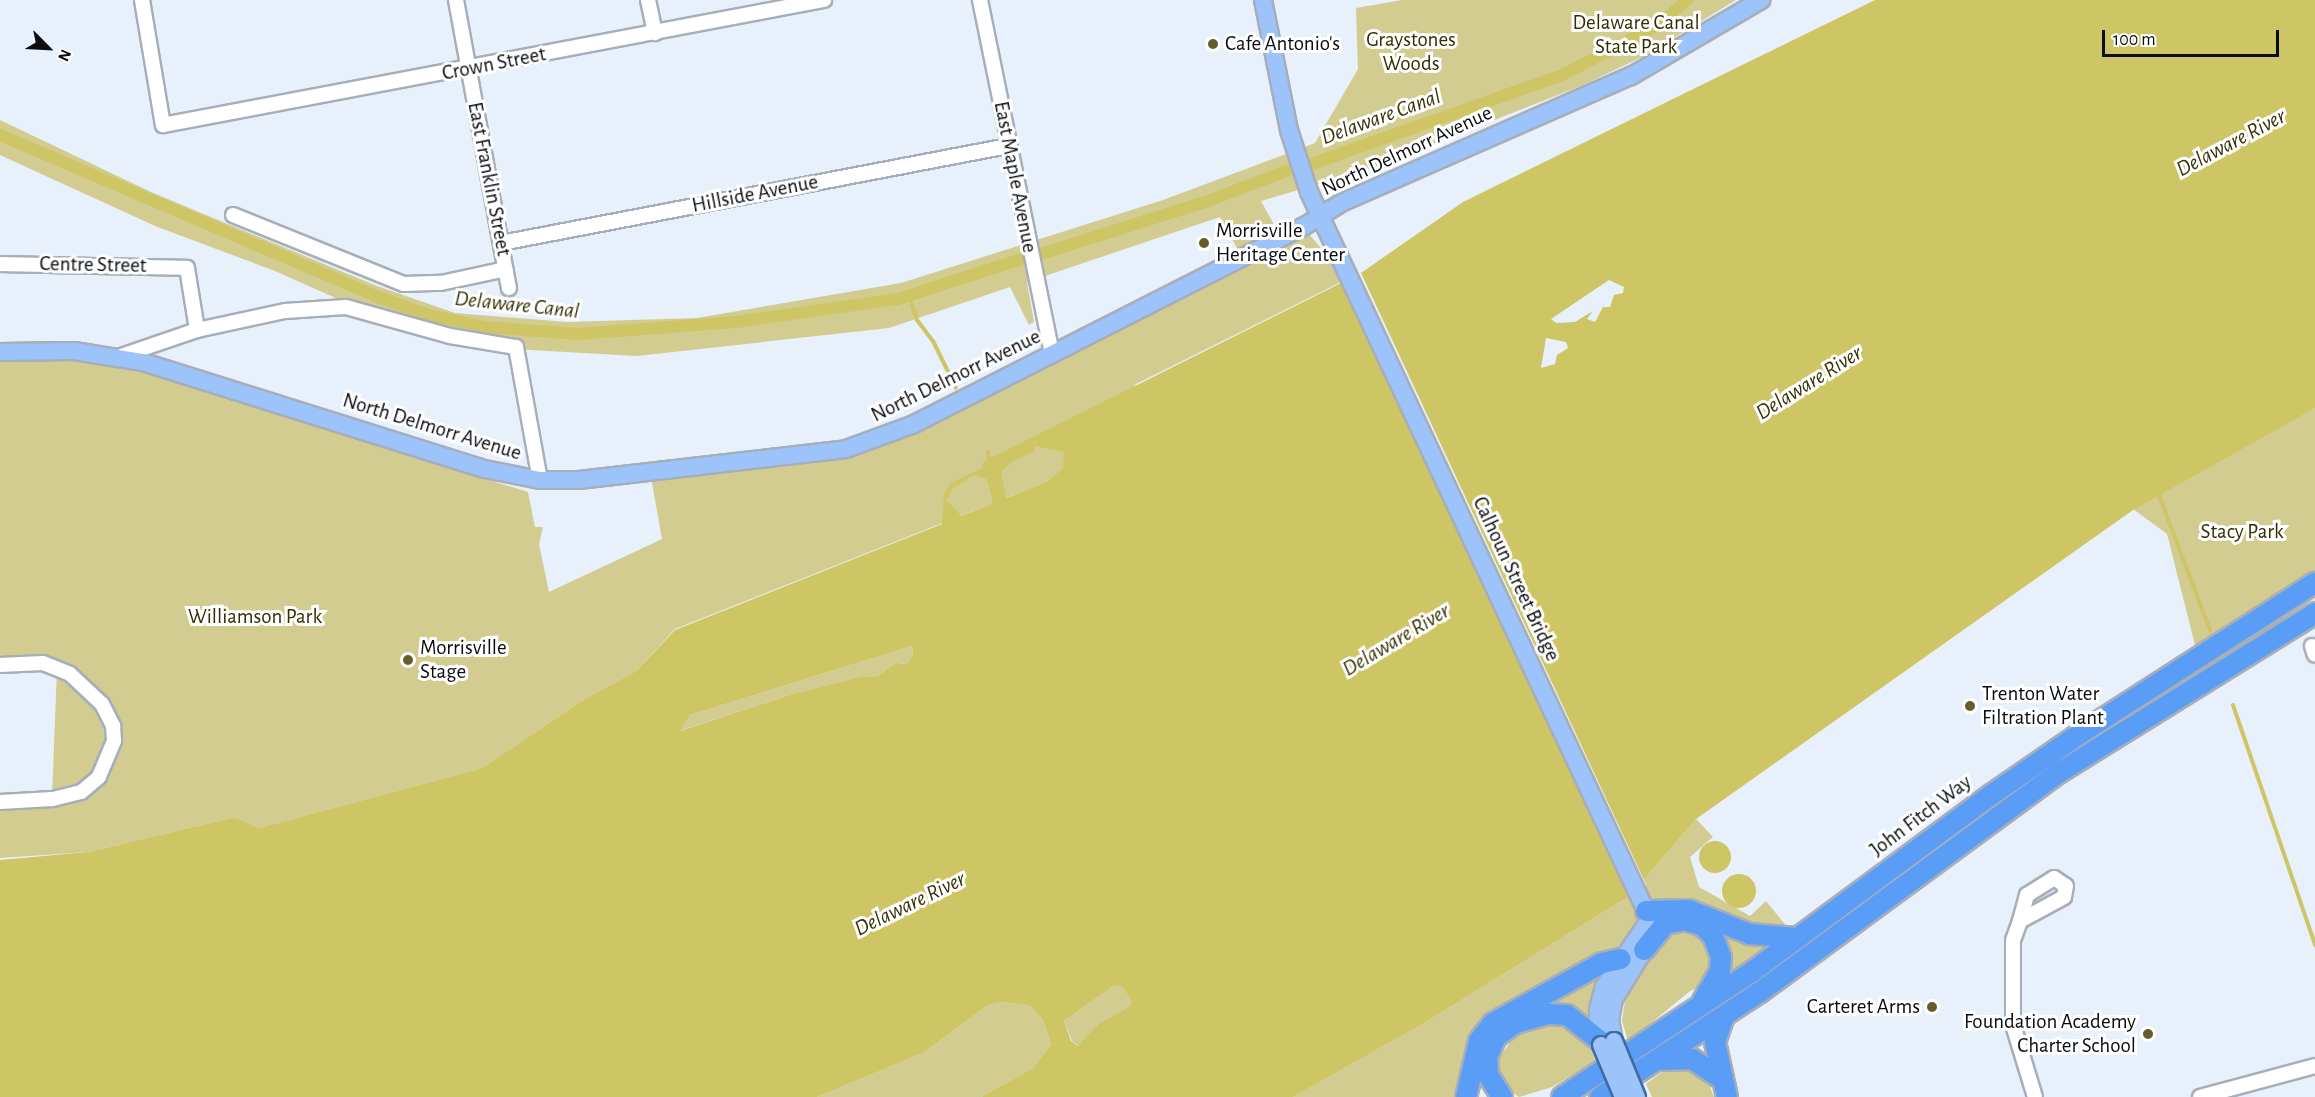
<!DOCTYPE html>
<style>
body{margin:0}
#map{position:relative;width:2315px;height:1097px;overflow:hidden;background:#e8f0fc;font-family:"Alegreya Sans",sans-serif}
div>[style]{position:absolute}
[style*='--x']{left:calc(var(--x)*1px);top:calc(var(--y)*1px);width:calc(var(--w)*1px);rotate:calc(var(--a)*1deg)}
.green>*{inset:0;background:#d2cc90}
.water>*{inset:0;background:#cec564}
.round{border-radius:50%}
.pier>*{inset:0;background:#e8f0fc;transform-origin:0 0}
.stream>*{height:4px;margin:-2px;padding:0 2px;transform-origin:2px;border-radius:2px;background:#cec564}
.canal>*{height:12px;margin:-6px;padding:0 6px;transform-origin:6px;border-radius:6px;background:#cec564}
.roads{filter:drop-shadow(2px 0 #a6aeb9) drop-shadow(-2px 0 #a6aeb9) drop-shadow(0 2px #a6aeb9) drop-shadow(0 -2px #a6aeb9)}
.minor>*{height:14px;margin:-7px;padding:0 7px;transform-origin:7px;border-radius:7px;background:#fff}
.major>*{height:16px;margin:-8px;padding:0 8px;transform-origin:8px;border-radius:8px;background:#9cc4fa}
.highway>*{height:20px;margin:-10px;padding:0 10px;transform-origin:10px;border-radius:10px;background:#5a9df6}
.bridges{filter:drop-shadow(2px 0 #3e6aa6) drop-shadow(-2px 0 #3e6aa6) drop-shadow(0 2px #3e6aa6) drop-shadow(0 -2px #3e6aa6)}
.major-bridge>*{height:16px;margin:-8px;padding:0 8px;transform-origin:8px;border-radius:8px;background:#9cc4fa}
.dots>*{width:16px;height:16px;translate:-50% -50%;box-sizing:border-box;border:3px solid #fff;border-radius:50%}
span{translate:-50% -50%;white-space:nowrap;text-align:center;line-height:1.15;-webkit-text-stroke:6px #fff;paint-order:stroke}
.park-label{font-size:21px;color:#332f03}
.poi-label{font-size:21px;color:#0a0c10}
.left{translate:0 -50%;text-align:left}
.right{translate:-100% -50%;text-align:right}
.street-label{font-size:21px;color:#0a0c10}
.water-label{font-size:22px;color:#373207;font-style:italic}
.north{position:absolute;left:18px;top:18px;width:60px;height:60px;-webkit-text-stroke:4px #fff;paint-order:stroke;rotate:114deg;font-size:16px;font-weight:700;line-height:24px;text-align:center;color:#0a0c10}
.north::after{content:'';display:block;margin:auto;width:21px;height:27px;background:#0a0c10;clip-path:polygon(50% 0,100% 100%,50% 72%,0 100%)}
.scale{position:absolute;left:2102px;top:30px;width:177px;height:27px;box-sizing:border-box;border:3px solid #0a0c10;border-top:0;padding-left:8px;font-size:18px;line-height:21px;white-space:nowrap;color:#0a0c10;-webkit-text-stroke:4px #fff;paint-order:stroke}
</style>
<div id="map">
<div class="green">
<div style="clip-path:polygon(1402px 0,1736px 0,1644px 56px,1581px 86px,1367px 170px,1261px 201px,1278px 232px,1239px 252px,1220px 217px,1027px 282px,1034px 322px,1029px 325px,1010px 287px,889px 328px,637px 356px,497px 348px,394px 324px,275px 271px,155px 226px,0 155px,0 120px,151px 192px,377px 286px,455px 313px,567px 322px,697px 318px,901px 283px,1163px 200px,1315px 143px,1358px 69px,1356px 8px)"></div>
<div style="clip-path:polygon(1303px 227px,1347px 279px,1136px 384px,1083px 452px,1046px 482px,675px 629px,636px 671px,583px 700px,482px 768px,259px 828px,235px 817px,88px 852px,0 858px,0 802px,52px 798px,57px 668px,0 668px,0 357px,74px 351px,528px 492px,535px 527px,543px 527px,539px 544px,549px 592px,662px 539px,650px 472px,832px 450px,953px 404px)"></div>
<div style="clip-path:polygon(2315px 408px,2315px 583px,2198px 657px,2167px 534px,2129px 506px)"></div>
<div style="clip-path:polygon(912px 646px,913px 655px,907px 664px,896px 663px,876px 677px,859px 677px,792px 694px,679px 731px,690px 715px)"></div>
<div style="clip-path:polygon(1696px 819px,1713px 837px,1690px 857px,1699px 887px,1750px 916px,1766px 901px,1788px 928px,1755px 929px,1712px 906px,1616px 956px,1469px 1049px,1456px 1097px,1293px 1097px,1421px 1025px,1631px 895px)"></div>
<div style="clip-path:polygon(1717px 925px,1771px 944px,1726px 977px,1731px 958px)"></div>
<div style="clip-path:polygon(1677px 931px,1693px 932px,1708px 944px,1713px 959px,1711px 973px,1700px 987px,1690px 991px,1628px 1042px,1622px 1020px,1625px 1001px,1659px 942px)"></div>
<div style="clip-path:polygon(1608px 965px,1593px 1023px,1539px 1009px)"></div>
<div style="clip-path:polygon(1115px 985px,1122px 985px,1131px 1000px,1130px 1006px,1098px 1024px,1079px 1046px,1072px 1041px,1064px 1021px)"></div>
<div style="clip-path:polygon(1003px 1002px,1030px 1006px,1043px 1020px,1051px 1044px,1033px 1068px,981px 1097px,817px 1097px,923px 1053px,988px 1005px)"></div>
<div style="clip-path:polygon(1542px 1022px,1566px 1023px,1585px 1035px,1596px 1061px,1552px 1087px,1519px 1097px,1497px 1082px,1495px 1064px,1516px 1034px)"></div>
<div style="clip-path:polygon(1684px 1065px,1705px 1074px,1714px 1097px,1652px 1097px,1646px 1084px,1662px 1072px)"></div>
</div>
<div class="water">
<div style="clip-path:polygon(evenodd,1875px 0,2315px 0,2315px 408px,2133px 510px,1696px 819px,1631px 895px,1421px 1025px,1293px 1097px,981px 1097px,1033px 1068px,1051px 1044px,1043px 1020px,1030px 1006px,1003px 1002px,988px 1005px,923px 1053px,817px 1097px,0 1097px,0 860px,88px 852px,235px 817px,259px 828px,482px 768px,583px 700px,636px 671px,675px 630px,942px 524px,944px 493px,951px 483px,983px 468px,983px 462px,1361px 273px,1463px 202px,1875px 0,1609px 280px,1624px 287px,1623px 293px,1614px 295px,1610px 307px,1603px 307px,1595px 322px,1587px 319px,1593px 311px,1575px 322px,1556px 323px,1551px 319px,1609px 280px,1875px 0,1546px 338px,1566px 342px,1568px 348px,1557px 355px,1555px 364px,1541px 368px,1546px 338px,1875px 0,1035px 446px,1064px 452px,1063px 468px,1046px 482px,1006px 498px,1001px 472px,1013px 461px,1034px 452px,1035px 446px,1875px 0,974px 475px,987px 479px,993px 503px,961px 516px,947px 500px,952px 489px,974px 475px,1875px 0,912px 646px,913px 655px,907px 664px,896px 663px,876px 677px,859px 677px,792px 694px,680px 731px,690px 715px,912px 646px,1875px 0,1115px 985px,1122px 986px,1131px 1000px,1130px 1006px,1098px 1024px,1078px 1046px,1071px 1041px,1064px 1021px,1115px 985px)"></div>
<div class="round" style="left:1699px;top:841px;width:32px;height:32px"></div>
<div class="round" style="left:1722px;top:874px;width:34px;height:34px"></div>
</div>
<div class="pier">
<div style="left:1361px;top:273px;width:676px;height:15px;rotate:65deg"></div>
</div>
<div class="stream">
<div style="--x:909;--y:296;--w:25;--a:72"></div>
<div style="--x:917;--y:320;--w:26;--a:53"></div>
<div style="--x:933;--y:341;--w:52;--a:63.9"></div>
<div style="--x:988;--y:452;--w:11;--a:80"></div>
<div style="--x:2157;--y:490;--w:150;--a:69.3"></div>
<div style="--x:2233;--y:705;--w:254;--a:71.1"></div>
</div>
<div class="canal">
<div style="--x:0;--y:135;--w:408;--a:23.2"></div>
<div style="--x:375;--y:296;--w:54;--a:19.4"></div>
<div style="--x:426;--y:314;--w:59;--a:12.6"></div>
<div style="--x:484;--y:327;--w:95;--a:4.2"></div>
<div style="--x:579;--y:334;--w:157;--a:-4.4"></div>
<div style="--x:736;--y:322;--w:164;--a:-8.1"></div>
<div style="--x:898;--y:299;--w:130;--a:-17.9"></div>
<div style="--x:1314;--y:163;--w:261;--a:-19.5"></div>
<div style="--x:1560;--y:76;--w:111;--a:-27.3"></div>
<div style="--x:1659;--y:25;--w:38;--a:-42"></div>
<div style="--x:1041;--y:254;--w:175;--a:-17.6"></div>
<div style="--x:1208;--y:201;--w:84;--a:-21"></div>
</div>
<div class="roads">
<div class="minor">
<div style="--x:142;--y:0;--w:127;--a:80.5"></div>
<div style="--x:163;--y:125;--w:673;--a:-10.71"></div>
<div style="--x:456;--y:0;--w:293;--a:79.6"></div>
<div style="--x:648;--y:0;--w:34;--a:78"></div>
<div style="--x:980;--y:0;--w:361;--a:78.5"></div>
<div style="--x:233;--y:215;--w:184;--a:22"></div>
<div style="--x:404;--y:284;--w:37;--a:-2"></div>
<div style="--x:441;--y:283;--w:66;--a:-12.2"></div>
<div style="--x:501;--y:243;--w:516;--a:-10.83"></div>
<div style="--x:0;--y:264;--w:187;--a:1.2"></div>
<div style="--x:187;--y:268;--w:63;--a:80.8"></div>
<div style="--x:118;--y:357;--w:83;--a:-18.9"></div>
<div style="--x:197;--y:330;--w:90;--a:-12.2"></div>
<div style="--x:285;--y:311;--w:61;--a:-3.8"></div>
<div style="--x:346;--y:307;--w:108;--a:15.6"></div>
<div style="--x:450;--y:336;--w:67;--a:9.5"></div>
<div style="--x:516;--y:347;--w:135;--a:79.8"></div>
<div style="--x:2312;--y:646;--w:9;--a:72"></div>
<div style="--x:0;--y:665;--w:43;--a:-2.7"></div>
<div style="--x:43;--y:663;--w:29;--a:22"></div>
<div style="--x:70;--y:674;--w:44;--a:43.2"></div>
<div style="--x:102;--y:704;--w:25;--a:63"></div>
<div style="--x:113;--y:726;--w:15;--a:86"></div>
<div style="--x:114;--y:741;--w:39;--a:113"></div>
<div style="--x:99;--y:777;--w:23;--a:140"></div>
<div style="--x:81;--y:792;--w:30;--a:166"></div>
<div style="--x:52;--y:799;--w:52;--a:176.7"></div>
<div style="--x:2054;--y:878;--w:14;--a:34"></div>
<div style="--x:2066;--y:886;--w:11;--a:100"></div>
<div style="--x:2064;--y:897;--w:50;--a:151.4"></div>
<div style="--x:2020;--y:921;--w:27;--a:-75"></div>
<div style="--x:2027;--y:895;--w:32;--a:-32"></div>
<div style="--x:2020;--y:921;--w:20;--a:110"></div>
<div style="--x:2013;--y:940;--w:85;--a:90"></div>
<div style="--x:2013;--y:1025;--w:75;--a:73"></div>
<div style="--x:2200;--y:1097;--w:119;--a:-15.1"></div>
</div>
<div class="major">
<div style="--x:1263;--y:0;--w:133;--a:78.7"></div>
<div style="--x:1289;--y:130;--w:65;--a:72.1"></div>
<div style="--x:1309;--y:192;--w:794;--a:64.89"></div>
<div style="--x:1646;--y:911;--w:18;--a:77"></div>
<div style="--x:1650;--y:929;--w:22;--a:106"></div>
<div style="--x:1644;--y:950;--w:57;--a:121.5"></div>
<div style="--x:1614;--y:999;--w:20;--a:101"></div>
<div style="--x:1610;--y:1019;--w:22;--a:80"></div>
<div style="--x:0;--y:352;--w:74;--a:-0.8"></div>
<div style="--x:74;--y:351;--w:70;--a:9.1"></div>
<div style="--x:143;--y:362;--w:358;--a:17.4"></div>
<div style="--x:485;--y:469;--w:56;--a:11.3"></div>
<div style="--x:540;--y:480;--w:39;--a:0"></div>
<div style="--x:579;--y:480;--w:269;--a:-6.6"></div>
<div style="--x:846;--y:449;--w:72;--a:-20.2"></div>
<div style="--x:914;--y:424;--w:436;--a:-26.9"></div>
<div style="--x:1303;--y:227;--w:45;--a:-32.3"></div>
<div style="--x:1341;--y:203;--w:317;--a:-23.7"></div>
<div style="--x:1631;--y:76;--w:151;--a:-30.3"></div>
<div style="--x:1600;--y:1041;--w:32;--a:-94"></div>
<div style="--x:1598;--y:1009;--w:23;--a:-75"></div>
<div style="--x:1604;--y:987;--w:75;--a:-55.9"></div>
</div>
<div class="highway">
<div style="--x:1646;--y:911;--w:43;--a:-1.3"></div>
<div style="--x:1689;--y:910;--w:66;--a:21.5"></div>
<div style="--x:1750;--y:934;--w:48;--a:4.8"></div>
<div style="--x:1644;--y:950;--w:33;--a:-51"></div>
<div style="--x:1665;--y:924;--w:20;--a:-11"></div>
<div style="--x:1685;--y:920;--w:19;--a:18"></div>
<div style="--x:1703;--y:926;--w:14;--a:45"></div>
<div style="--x:1713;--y:936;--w:22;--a:69"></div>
<div style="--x:1721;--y:957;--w:14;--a:94"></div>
<div style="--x:1720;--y:971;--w:34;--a:120"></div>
<div style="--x:1724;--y:1016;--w:28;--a:109"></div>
<div style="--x:1715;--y:1042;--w:56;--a:77.7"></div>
<div style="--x:1660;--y:1060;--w:32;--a:-2"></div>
<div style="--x:1692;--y:1059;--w:34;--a:34"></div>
<div style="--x:1466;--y:1097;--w:57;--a:-76.9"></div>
<div style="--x:1479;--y:1041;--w:23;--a:-52"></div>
<div style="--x:1493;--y:1023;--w:124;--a:-28.8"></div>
<div style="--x:1602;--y:963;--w:19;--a:-12"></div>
<div style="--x:1502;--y:1097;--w:26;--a:-122"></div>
<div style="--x:1488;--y:1075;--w:18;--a:-93"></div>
<div style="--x:1487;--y:1057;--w:22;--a:-66"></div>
<div style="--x:1496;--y:1037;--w:24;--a:-36"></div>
<div style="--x:1515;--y:1023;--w:35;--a:-15"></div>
<div style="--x:1549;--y:1014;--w:18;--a:3"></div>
<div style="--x:1567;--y:1015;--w:42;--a:38.2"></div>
<div style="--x:1562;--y:1097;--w:229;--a:-33.4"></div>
<div style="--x:1753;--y:971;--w:296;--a:-36.5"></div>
<div style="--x:1991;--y:795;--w:109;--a:-34.6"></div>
<div style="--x:2081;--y:733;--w:278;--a:-32.7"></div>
<div style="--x:1600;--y:1097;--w:191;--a:-33.3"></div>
<div style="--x:1760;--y:992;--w:372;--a:-36.3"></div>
<div style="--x:2060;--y:772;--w:301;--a:-31.9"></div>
</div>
</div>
<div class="bridges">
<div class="major-bridge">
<div style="--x:1614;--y:1041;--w:61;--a:67.7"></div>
<div style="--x:1601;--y:1045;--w:56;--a:67.1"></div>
</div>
</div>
<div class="dots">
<div style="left:1213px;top:44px;background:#635e2a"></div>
<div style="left:1204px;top:243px;background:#635e2a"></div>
<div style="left:408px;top:660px;background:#635e2a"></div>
<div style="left:1970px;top:706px;background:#635e2a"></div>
<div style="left:1932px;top:1007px;background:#635e2a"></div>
<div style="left:2148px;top:1034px;background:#635e2a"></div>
</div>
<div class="park-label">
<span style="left:1636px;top:35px">Delaware Canal<br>State Park</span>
<span style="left:1411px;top:52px">Graystones<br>Woods</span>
<span style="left:2242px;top:532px">Stacy Park</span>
<span style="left:255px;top:617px">Williamson Park</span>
</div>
<div class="poi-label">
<span class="left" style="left:1225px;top:44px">Cafe Antonio's</span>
<span class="left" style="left:1216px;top:243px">Morrisville<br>Heritage Center</span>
<span class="left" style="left:420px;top:660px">Morrisville<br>Stage</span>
<span class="left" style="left:1982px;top:706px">Trenton Water<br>Filtration Plant</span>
<span class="right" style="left:1920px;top:1007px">Carteret Arms</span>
<span class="right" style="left:2136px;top:1034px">Foundation Academy<br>Charter School</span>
</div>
<div class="street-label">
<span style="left:494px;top:64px;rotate:-11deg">Crown Street</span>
<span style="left:1407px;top:151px;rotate:-25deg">North Delmorr Avenue</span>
<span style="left:1015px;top:177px;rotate:79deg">East Maple Avenue</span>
<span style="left:489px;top:179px;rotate:79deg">East Franklin Street</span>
<span style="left:755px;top:194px;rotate:-11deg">Hillside Avenue</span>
<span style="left:93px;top:265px;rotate:1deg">Centre Street</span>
<span style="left:956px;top:376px;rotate:-26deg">North Delmorr Avenue</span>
<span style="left:432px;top:427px;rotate:17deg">North Delmorr Avenue</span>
<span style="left:1516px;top:579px;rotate:65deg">Calhoun Street Bridge</span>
<span style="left:1921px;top:816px;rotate:-37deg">John Fitch Way</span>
</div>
<div class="water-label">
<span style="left:1381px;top:117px;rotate:-20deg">Delaware Canal</span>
<span style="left:2231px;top:143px;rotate:-28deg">Delaware River</span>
<span style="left:517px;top:305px;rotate:6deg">Delaware Canal</span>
<span style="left:1809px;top:383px;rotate:-32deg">Delaware River</span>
<span style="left:1396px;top:640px;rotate:-31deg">Delaware River</span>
<span style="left:910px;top:904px;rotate:-26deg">Delaware River</span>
</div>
<div class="north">N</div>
<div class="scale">100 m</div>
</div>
